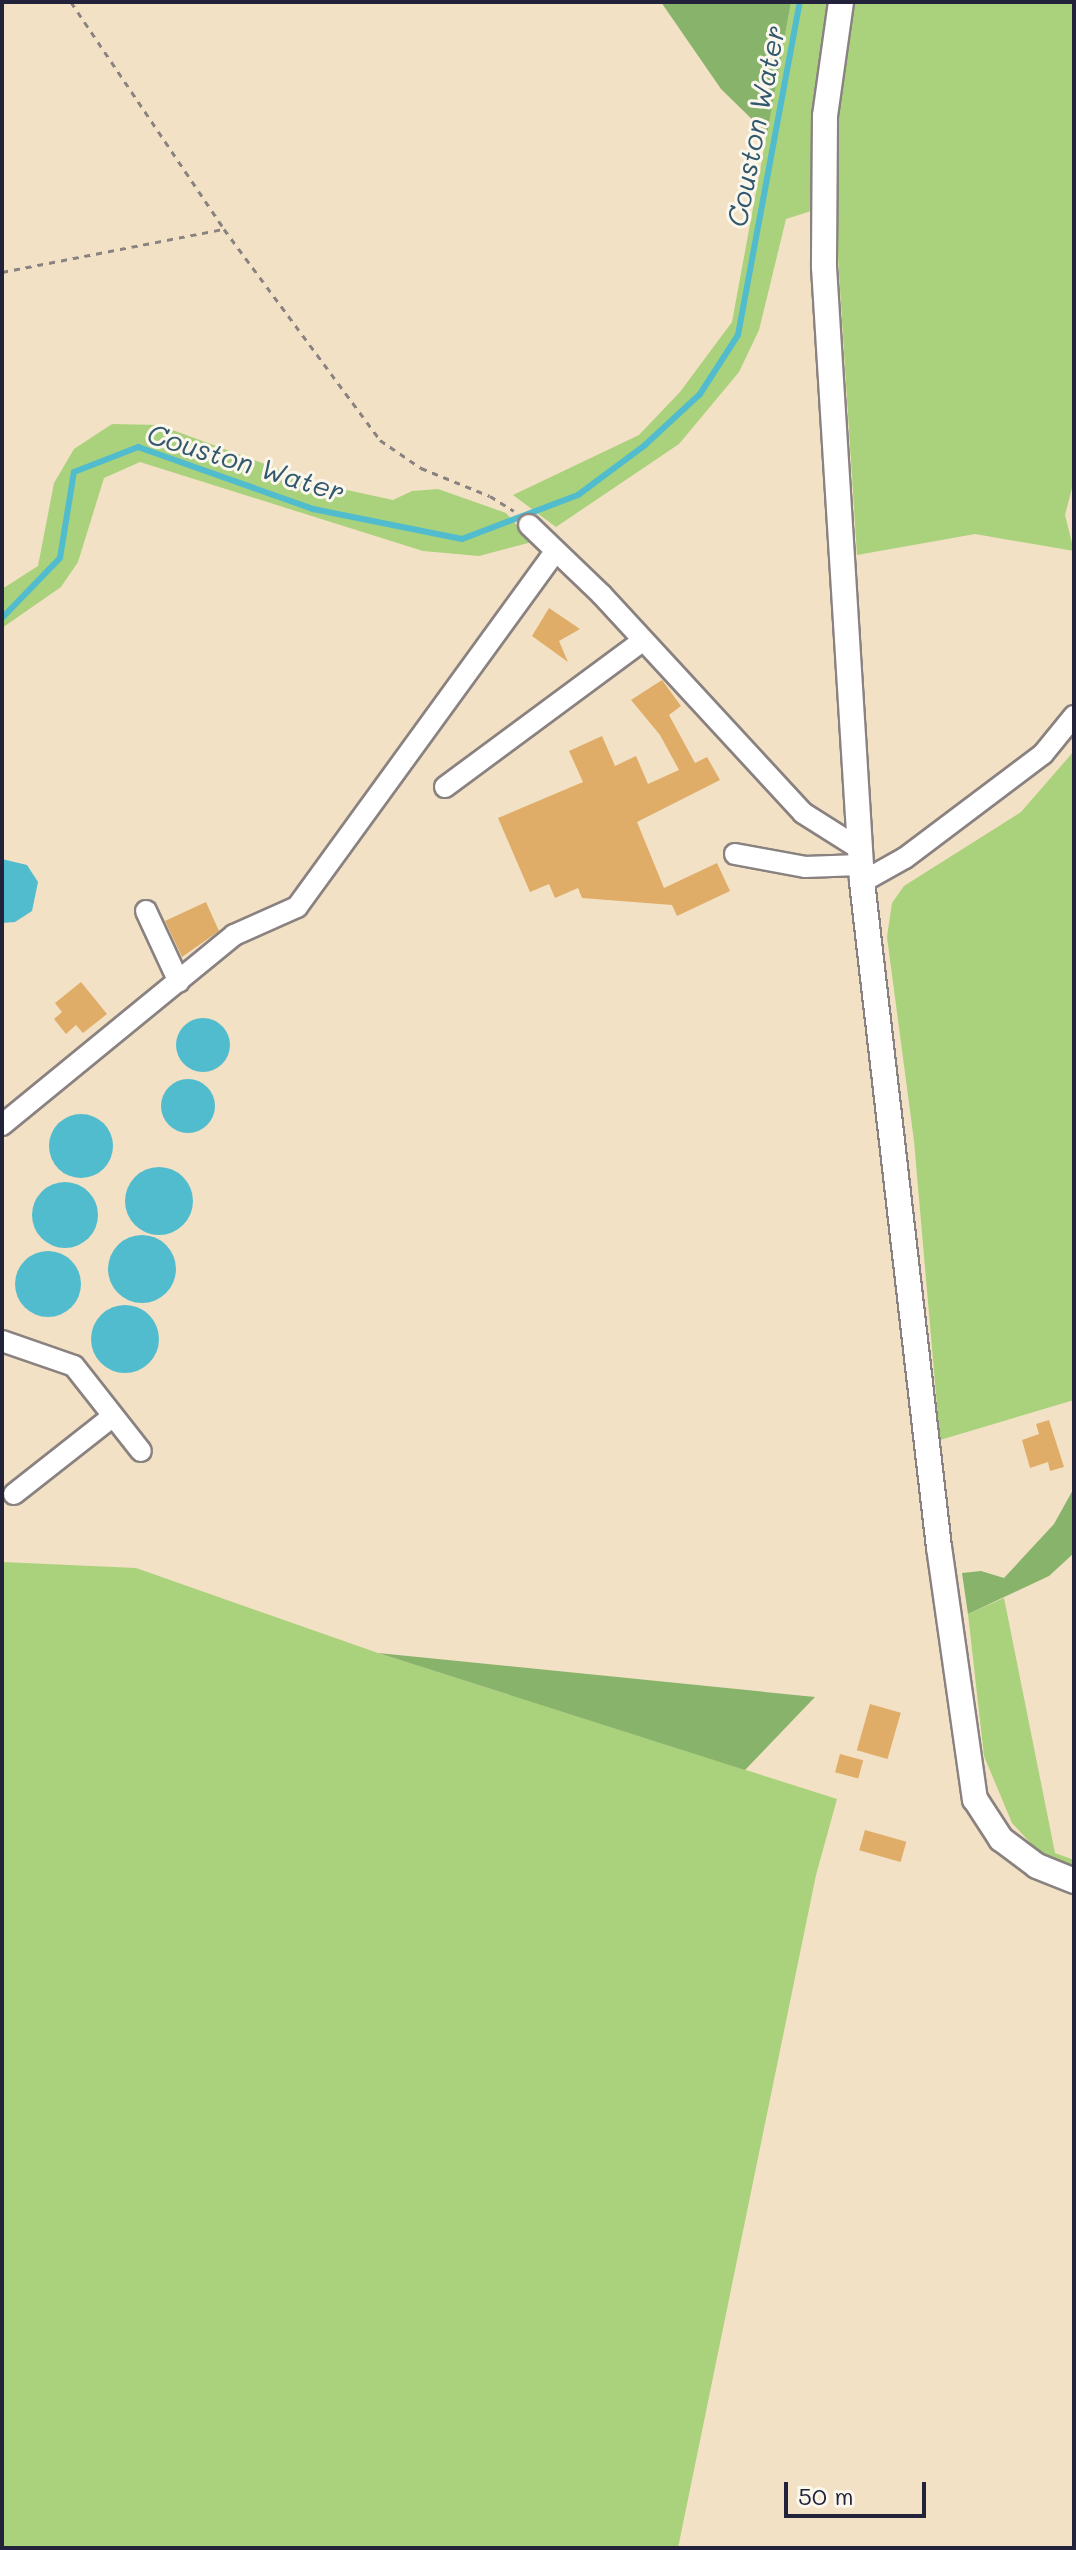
<!DOCTYPE html>
<style>
body{margin:0}
#map{position:relative;width:1076px;height:2550px;overflow:hidden;background:#f2e1c5;font-family:Mali,sans-serif}
div>[style]{position:absolute}
[style*='--x']{left:calc(var(--x)*1px);top:calc(var(--y)*1px);width:calc(var(--w)*1px);rotate:calc(var(--a)*1deg)}
.green>*{inset:0;background:#aad17b}
.forest>*{inset:0;background:#87b36b}
.water>*{inset:0;background:#51bcce}
.round{border-radius:50%}
.stream>*{height:6px;margin:-3px;padding:0 3px;transform-origin:3px;border-radius:3px;background:#51bcce}
.building>*{inset:0;background:#e0ad68;transform-origin:0 0}
.path>*{height:3px;margin-top:-1.5px;transform-origin:0;background:repeating-linear-gradient(90deg,#8a8280 0 6px,transparent 0 12px)}
.roads{filter:drop-shadow(2px 0 #8a8280) drop-shadow(-2px 0 #8a8280) drop-shadow(0 2px #8a8280) drop-shadow(0 -2px #8a8280)}
.minor>*{height:20px;margin:-10px;padding:0 10px;transform-origin:10px;border-radius:10px;background:#fff}
.major>*{height:24px;margin:-12px;padding:0 12px;transform-origin:12px;border-radius:12px;background:#fff}
span{translate:-50% -50%;white-space:nowrap;text-align:center;line-height:1.15;-webkit-text-stroke:6px #fbf7ec;paint-order:stroke}
.water-label{font-size:28px;color:#32586e;font-style:italic}
.frame{position:absolute;inset:0;border:4px solid #22223b;pointer-events:none}
.scale{position:absolute;left:784px;top:2482px;width:142px;height:36px;box-sizing:border-box;border:4px solid #22223b;border-top:0;padding-left:10px;font-size:24px;line-height:28px;white-space:nowrap;color:#22223b;-webkit-text-stroke:6px #fbf7ec;paint-order:stroke}
</style>
<div id="map">
<div class="green">
<div style="clip-path:polygon(791px 2px,830px 2px,811px 137px,811px 211px,786px 219px,759px 330px,739px 372px,679px 444px,556px 527px,513px 495px,639px 435px,680px 392px,732px 322px)"></div>
<div style="clip-path:polygon(851px 2px,1074px 2px,1074px 480px,1065px 515px,1074px 551px,975px 534px,857px 555px,834px 195px,838px 104px)"></div>
<div style="clip-path:polygon(112px 424px,159px 425px,319px 484px,393px 500px,412px 491px,438px 489px,506px 513px,532px 542px,479px 556px,423px 551px,140px 462px,104px 478px,78px 562px,61px 587px,2px 628px,2px 589px,38px 566px,54px 483px,74px 449px)"></div>
<div style="clip-path:polygon(1074px 751px,1074px 1400px,940px 1440px,914px 1141px,887px 937px,892px 903px,904px 886px,1021px 812px)"></div>
<div style="clip-path:polygon(2px 1562px,136px 1568px,378px 1653px,837px 1799px,816px 1875px,678px 2548px,2px 2548px)"></div>
<div style="clip-path:polygon(1004px 1598px,1055px 1853px,1074px 1860px,1074px 1868px,1036px 1849px,1012px 1823px,984px 1756px,968px 1614px)"></div>
</div>
<div class="forest">
<div style="clip-path:polygon(661px 2px,791px 2px,767px 134px,721px 89px)"></div>
<div style="clip-path:polygon(1074px 1488px,1074px 1553px,1049px 1576px,968px 1614px,962px 1573px,981px 1571px,1004px 1578px,1054px 1524px)"></div>
<div style="clip-path:polygon(378px 1653px,815px 1697px,745px 1770px)"></div>
</div>
<div class="water">
<div style="clip-path:polygon(2px 859px,27px 865px,38px 882px,32px 911px,15px 922px,2px 923px)"></div>
<div class="round" style="left:176px;top:1018px;width:54px;height:54px"></div>
<div class="round" style="left:161px;top:1079px;width:54px;height:54px"></div>
<div class="round" style="left:49px;top:1114px;width:64px;height:64px"></div>
<div class="round" style="left:125px;top:1167px;width:68px;height:68px"></div>
<div class="round" style="left:32px;top:1182px;width:66px;height:66px"></div>
<div class="round" style="left:108px;top:1235px;width:68px;height:68px"></div>
<div class="round" style="left:15px;top:1251px;width:66px;height:66px"></div>
<div class="round" style="left:91px;top:1305px;width:68px;height:68px"></div>
</div>
<div class="stream">
<div style="--x:2;--y:618;--w:83;--a:-46"></div>
<div style="--x:60;--y:558;--w:87;--a:-80.8"></div>
<div style="--x:74;--y:472;--w:69;--a:-21.3"></div>
<div style="--x:138;--y:447;--w:186;--a:19.5"></div>
<div style="--x:313;--y:509;--w:152;--a:11.4"></div>
<div style="--x:462;--y:539;--w:124;--a:-20.8"></div>
<div style="--x:578;--y:495;--w:84;--a:-36.7"></div>
<div style="--x:645;--y:445;--w:75;--a:-42.8"></div>
<div style="--x:700;--y:394;--w:70;--a:-57.2"></div>
<div style="--x:738;--y:335;--w:339;--a:-79.5"></div>
</div>
<div class="building">
<div style="clip-path:polygon(549px 608px,580px 629px,559px 641px,568px 662px,532px 636px)"></div>
<div style="clip-path:polygon(662px 680px,681px 706px,669px 715px,695px 763px,707px 757px,720px 780px,637px 822px,664px 888px,717px 863px,730px 891px,677px 916px,672px 905px,582px 898px,578px 888px,555px 898px,549px 884px,530px 892px,498px 818px,583px 782px,569px 751px,602px 736px,615px 766px,636px 756px,648px 784px,679px 770px,660px 735px,631px 700px)"></div>
<div style="clip-path:polygon(206px 902px,219px 931px,182px 957px,165px 921px)"></div>
<div style="clip-path:polygon(81px 982px,107px 1014px,83px 1033px,76px 1025px,66px 1034px,54px 1019px,62px 1012px,55px 1003px)"></div>
<div style="clip-path:polygon(1049px 1420px,1064px 1467px,1050px 1471px,1048px 1462px,1030px 1468px,1022px 1440px,1039px 1434px,1036px 1424px)"></div>
<div style="left:870px;top:1704px;width:32px;height:48px;rotate:16deg"></div>
<div style="left:840px;top:1754px;width:24px;height:19px;rotate:15deg"></div>
<div style="left:865px;top:1830px;width:43px;height:21px;rotate:16deg"></div>
</div>
<div class="path">
<div style="--x:71;--y:2;--w:274;--a:56"></div>
<div style="--x:2;--y:272;--w:226;--a:-11"></div>
<div style="--x:224;--y:229;--w:262;--a:53.5"></div>
<div style="--x:380;--y:440;--w:50;--a:34.3"></div>
<div style="--x:421;--y:468;--w:74;--a:22.1"></div>
<div style="--x:490;--y:496;--w:28;--a:32"></div>
</div>
<div class="roads">
<div class="minor">
<div style="--x:529;--y:525;--w:100;--a:43.8"></div>
<div style="--x:601;--y:594;--w:298;--a:47.3"></div>
<div style="--x:803;--y:813;--w:67;--a:32.3"></div>
<div style="--x:445;--y:787;--w:245;--a:-36.5"></div>
<div style="--x:735;--y:854;--w:71;--a:10.5"></div>
<div style="--x:805;--y:867;--w:55;--a:-2.1"></div>
<div style="--x:862;--y:882;--w:49;--a:-29.2"></div>
<div style="--x:905;--y:858;--w:173;--a:-37"></div>
<div style="--x:1043;--y:754;--w:49;--a:-50.8"></div>
<div style="--x:146;--y:911;--w:78;--a:65.1"></div>
<div style="--x:2;--y:1125;--w:300;--a:-39.3"></div>
<div style="--x:234;--y:935;--w:69;--a:-24"></div>
<div style="--x:297;--y:907;--w:439;--a:-54"></div>
<div style="--x:2;--y:1341;--w:76;--a:19.1"></div>
<div style="--x:74;--y:1366;--w:108;--a:51.8"></div>
<div style="--x:14;--y:1494;--w:126;--a:-38.2"></div>
</div>
<div class="major">
<div style="--x:841;--y:2;--w:115;--a:98"></div>
<div style="--x:825;--y:116;--w:151;--a:90.4"></div>
<div style="--x:824;--y:267;--w:616;--a:86.46"></div>
<div style="--x:862;--y:882;--w:669;--a:83.4"></div>
<div style="--x:939;--y:1547;--w:255;--a:81.9"></div>
<div style="--x:975;--y:1799;--w:48;--a:57"></div>
<div style="--x:1001;--y:1839;--w:45;--a:36.9"></div>
<div style="--x:1037;--y:1866;--w:40;--a:22"></div>
</div>
</div>
<div class="water-label">
<span style="left:755px;top:126px;rotate:-79deg">Couston Water</span>
<span style="left:246px;top:462px;rotate:17deg">Couston Water</span>
</div>
<div class="frame"></div>
<div class="scale">50 m</div>
</div>
